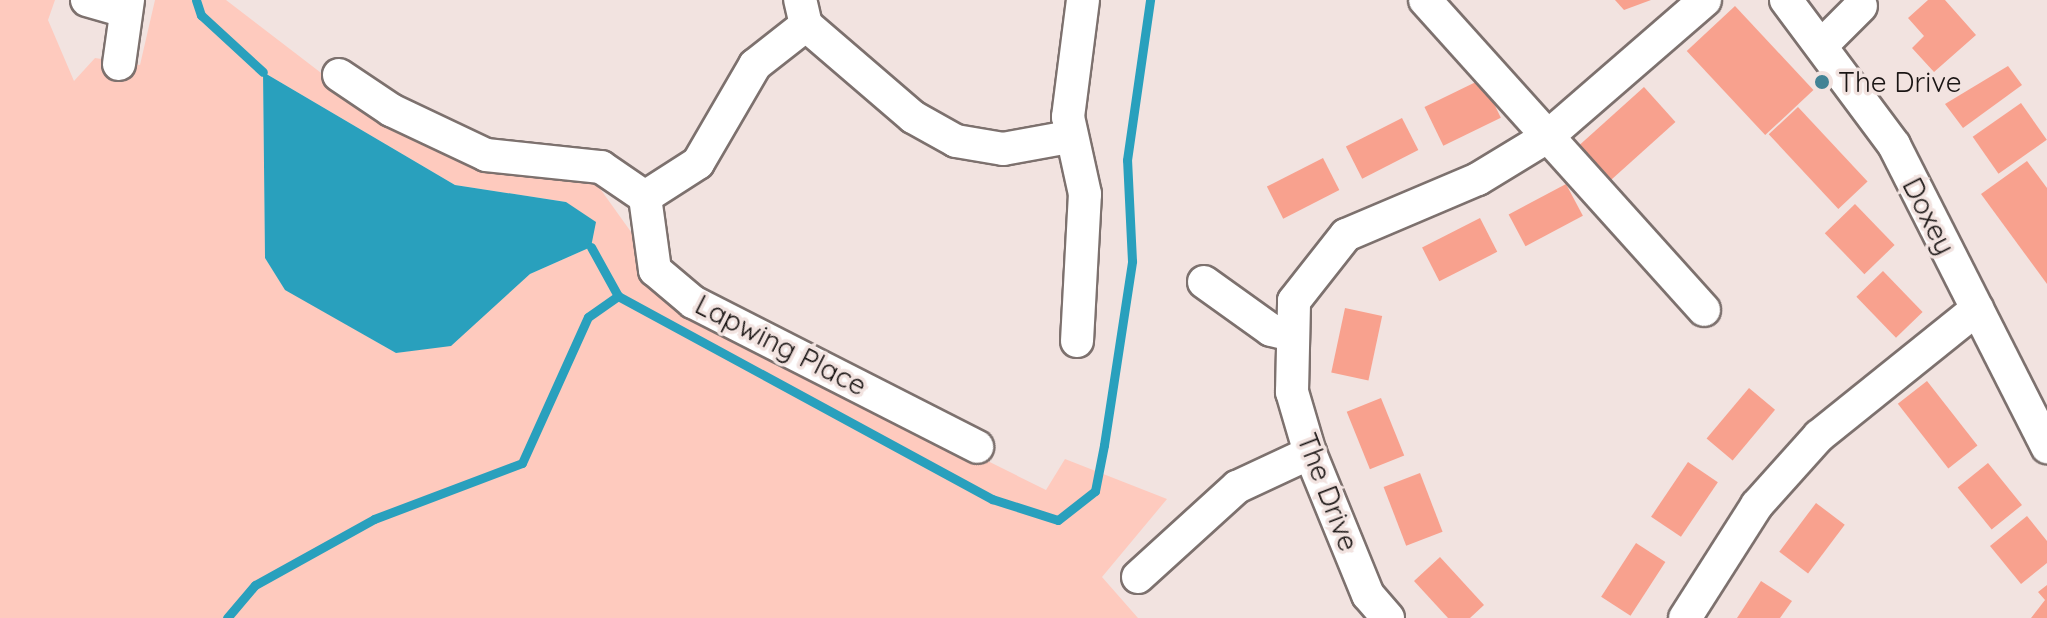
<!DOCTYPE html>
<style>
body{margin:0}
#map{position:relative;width:2047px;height:618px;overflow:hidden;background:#f2e3e0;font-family:Quicksand,sans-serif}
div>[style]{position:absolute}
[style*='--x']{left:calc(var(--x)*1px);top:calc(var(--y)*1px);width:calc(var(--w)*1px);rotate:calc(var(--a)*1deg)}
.green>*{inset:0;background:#fecabe}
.water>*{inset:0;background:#29a0bd}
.stream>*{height:9px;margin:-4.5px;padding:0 4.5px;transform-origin:4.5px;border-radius:4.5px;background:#29a0bd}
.building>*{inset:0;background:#f8a18e;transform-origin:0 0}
.roads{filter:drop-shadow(2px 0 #7d716e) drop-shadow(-2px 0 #7d716e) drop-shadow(0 2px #7d716e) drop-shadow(0 -2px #7d716e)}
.minor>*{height:32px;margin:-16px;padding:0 16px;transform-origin:16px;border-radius:16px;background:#fff}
.dots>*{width:22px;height:22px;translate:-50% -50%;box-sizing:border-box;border:4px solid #f2e3e0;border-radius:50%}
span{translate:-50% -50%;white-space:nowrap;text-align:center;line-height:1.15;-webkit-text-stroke:7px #f2e3e0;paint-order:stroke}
.poi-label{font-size:28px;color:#1a1514}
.left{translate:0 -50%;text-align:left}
.street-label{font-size:28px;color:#1a1514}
</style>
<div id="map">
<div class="green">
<div style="clip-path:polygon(evenodd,0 0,55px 0,48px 20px,74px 81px,95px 58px,140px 65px,155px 0,226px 0,346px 92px,591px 176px,689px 313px,1046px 490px,1065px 459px,1167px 499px,1102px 577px,1138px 618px,0 618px,0 0,263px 72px,455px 185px,566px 202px,591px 247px,530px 274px,451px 345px,396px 353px,285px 289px,265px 258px,263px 72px)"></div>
</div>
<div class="water">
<div style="clip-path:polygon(263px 72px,455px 185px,566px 202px,596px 222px,591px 247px,530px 274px,451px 346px,396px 353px,285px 290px,265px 258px)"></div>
</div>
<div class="stream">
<div style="--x:196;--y:0;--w:16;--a:72"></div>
<div style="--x:201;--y:15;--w:84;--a:42.6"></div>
<div style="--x:591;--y:247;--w:56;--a:61.1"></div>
<div style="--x:618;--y:296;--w:426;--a:28.5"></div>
<div style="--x:992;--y:499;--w:69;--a:17.7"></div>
<div style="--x:1058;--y:520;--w:47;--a:-38.1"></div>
<div style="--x:1095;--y:491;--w:47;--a:-78.9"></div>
<div style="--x:1104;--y:445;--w:186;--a:-81.3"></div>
<div style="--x:1132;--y:261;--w:101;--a:-92.8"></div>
<div style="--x:1127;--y:160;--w:162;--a:-81.8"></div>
<div style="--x:227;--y:618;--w:43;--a:-49.7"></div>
<div style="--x:255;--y:585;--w:136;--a:-29"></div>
<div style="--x:374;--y:519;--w:158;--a:-20.7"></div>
<div style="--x:522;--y:463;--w:160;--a:-65.7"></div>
<div style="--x:588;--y:317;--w:37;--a:-35"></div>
</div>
<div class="building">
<div style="clip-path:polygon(1615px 0,1651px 0,1624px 10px)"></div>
<div style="clip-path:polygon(1928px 0,1945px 0,1976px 35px,1934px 72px,1912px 48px,1924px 36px,1908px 18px)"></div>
<div style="left:1735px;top:6px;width:115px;height:66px;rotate:47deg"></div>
<div style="clip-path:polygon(2008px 66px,2022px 85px,1963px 128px,1945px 104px)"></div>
<div style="left:1482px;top:79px;width:43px;height:64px;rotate:64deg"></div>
<div style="left:1644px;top:87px;width:47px;height:92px;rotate:48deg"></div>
<div style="left:2021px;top:103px;width:45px;height:59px;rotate:55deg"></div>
<div style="left:1798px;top:107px;width:102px;height:40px;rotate:47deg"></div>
<div style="left:1402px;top:118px;width:36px;height:63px;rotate:63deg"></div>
<div style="left:1323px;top:158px;width:36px;height:63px;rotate:63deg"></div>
<div style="clip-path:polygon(2027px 161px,2047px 188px,2047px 284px,1981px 194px)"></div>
<div style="left:1566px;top:184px;width:36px;height:65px;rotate:62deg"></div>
<div style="left:1855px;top:204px;width:57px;height:42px;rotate:46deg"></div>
<div style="left:1480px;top:218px;width:38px;height:65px;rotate:63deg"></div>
<div style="left:1883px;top:271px;width:57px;height:37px;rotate:46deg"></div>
<div style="left:1345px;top:308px;width:38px;height:66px;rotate:12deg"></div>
<div style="left:1927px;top:381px;width:82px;height:37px;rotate:52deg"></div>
<div style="left:1749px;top:388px;width:34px;height:66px;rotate:40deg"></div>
<div style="left:1381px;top:398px;width:62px;height:37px;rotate:68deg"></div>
<div style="left:1688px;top:462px;width:36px;height:66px;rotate:34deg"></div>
<div style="left:1988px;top:463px;width:54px;height:39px;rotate:51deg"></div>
<div style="left:1420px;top:473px;width:63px;height:39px;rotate:69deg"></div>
<div style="left:1816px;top:503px;width:36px;height:61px;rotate:37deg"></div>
<div style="clip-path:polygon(2027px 516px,2047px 541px,2047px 563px,2021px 584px,1990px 546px)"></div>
<div style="left:1636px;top:543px;width:35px;height:64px;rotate:33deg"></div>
<div style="clip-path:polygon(1440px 557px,1484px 605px,1470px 618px,1448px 618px,1414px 581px)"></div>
<div style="clip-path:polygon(1761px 581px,1792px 601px,1780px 618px,1737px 618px)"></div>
<div style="clip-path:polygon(2047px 585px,2047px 618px,2031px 618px,2045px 600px,2038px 592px)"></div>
</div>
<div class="roads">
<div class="minor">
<div style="--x:87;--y:0;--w:40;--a:16"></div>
<div style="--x:1425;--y:0;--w:417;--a:48"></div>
<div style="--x:1786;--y:0;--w:181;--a:53.3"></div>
<div style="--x:1894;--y:145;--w:339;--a:63.1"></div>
<div style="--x:806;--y:25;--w:141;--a:40.7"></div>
<div style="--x:913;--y:117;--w:49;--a:29.2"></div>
<div style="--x:956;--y:141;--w:48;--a:9.7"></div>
<div style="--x:1003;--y:149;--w:67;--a:-10.3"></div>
<div style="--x:1822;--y:45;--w:55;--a:-45"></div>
<div style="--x:119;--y:64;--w:65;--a:-82"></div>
<div style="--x:339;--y:75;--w:63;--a:33.9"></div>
<div style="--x:391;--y:110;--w:105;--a:25.3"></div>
<div style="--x:486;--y:155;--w:116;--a:6"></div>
<div style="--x:601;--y:167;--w:53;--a:34.3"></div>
<div style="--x:645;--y:197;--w:74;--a:82.2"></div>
<div style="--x:655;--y:270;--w:50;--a:40.1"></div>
<div style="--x:693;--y:302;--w:319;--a:27"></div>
<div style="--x:645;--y:197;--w:63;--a:-32.7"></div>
<div style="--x:698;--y:163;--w:113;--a:-59.8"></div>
<div style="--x:755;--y:65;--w:65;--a:-38.1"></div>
<div style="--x:806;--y:25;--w:26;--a:-103"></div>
<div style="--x:1204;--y:282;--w:82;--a:35.6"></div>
<div style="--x:1271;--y:330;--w:17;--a:13"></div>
<div style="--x:1077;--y:341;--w:147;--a:-86.9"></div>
<div style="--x:1085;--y:194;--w:79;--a:-102.4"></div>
<div style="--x:1068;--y:117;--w:118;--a:-82.7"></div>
<div style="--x:1138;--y:577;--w:134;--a:-42.3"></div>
<div style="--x:1237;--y:487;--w:81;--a:-25"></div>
<div style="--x:1388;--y:618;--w:30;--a:-131"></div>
<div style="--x:1368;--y:595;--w:153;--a:-112.2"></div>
<div style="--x:1310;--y:453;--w:64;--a:-106.4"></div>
<div style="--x:1292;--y:392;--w:91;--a:-88.7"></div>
<div style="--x:1294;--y:301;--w:84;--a:-51.8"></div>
<div style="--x:1346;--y:235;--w:143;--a:-23"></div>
<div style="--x:1478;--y:179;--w:81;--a:-31.3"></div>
<div style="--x:1547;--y:137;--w:209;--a:-40.9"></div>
<div style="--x:1685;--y:618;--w:134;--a:-57.5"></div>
<div style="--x:1757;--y:505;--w:93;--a:-48.1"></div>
<div style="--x:1819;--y:436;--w:203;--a:-38.8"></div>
</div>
</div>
<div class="dots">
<div style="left:1822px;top:82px;background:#428395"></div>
</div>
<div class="poi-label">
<span class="left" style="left:1838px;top:82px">The Drive</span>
</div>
<div class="street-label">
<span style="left:1929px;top:216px;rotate:63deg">Doxey</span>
<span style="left:781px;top:345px;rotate:27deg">Lapwing Place</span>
<span style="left:1328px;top:492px;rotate:69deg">The Drive</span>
</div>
</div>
